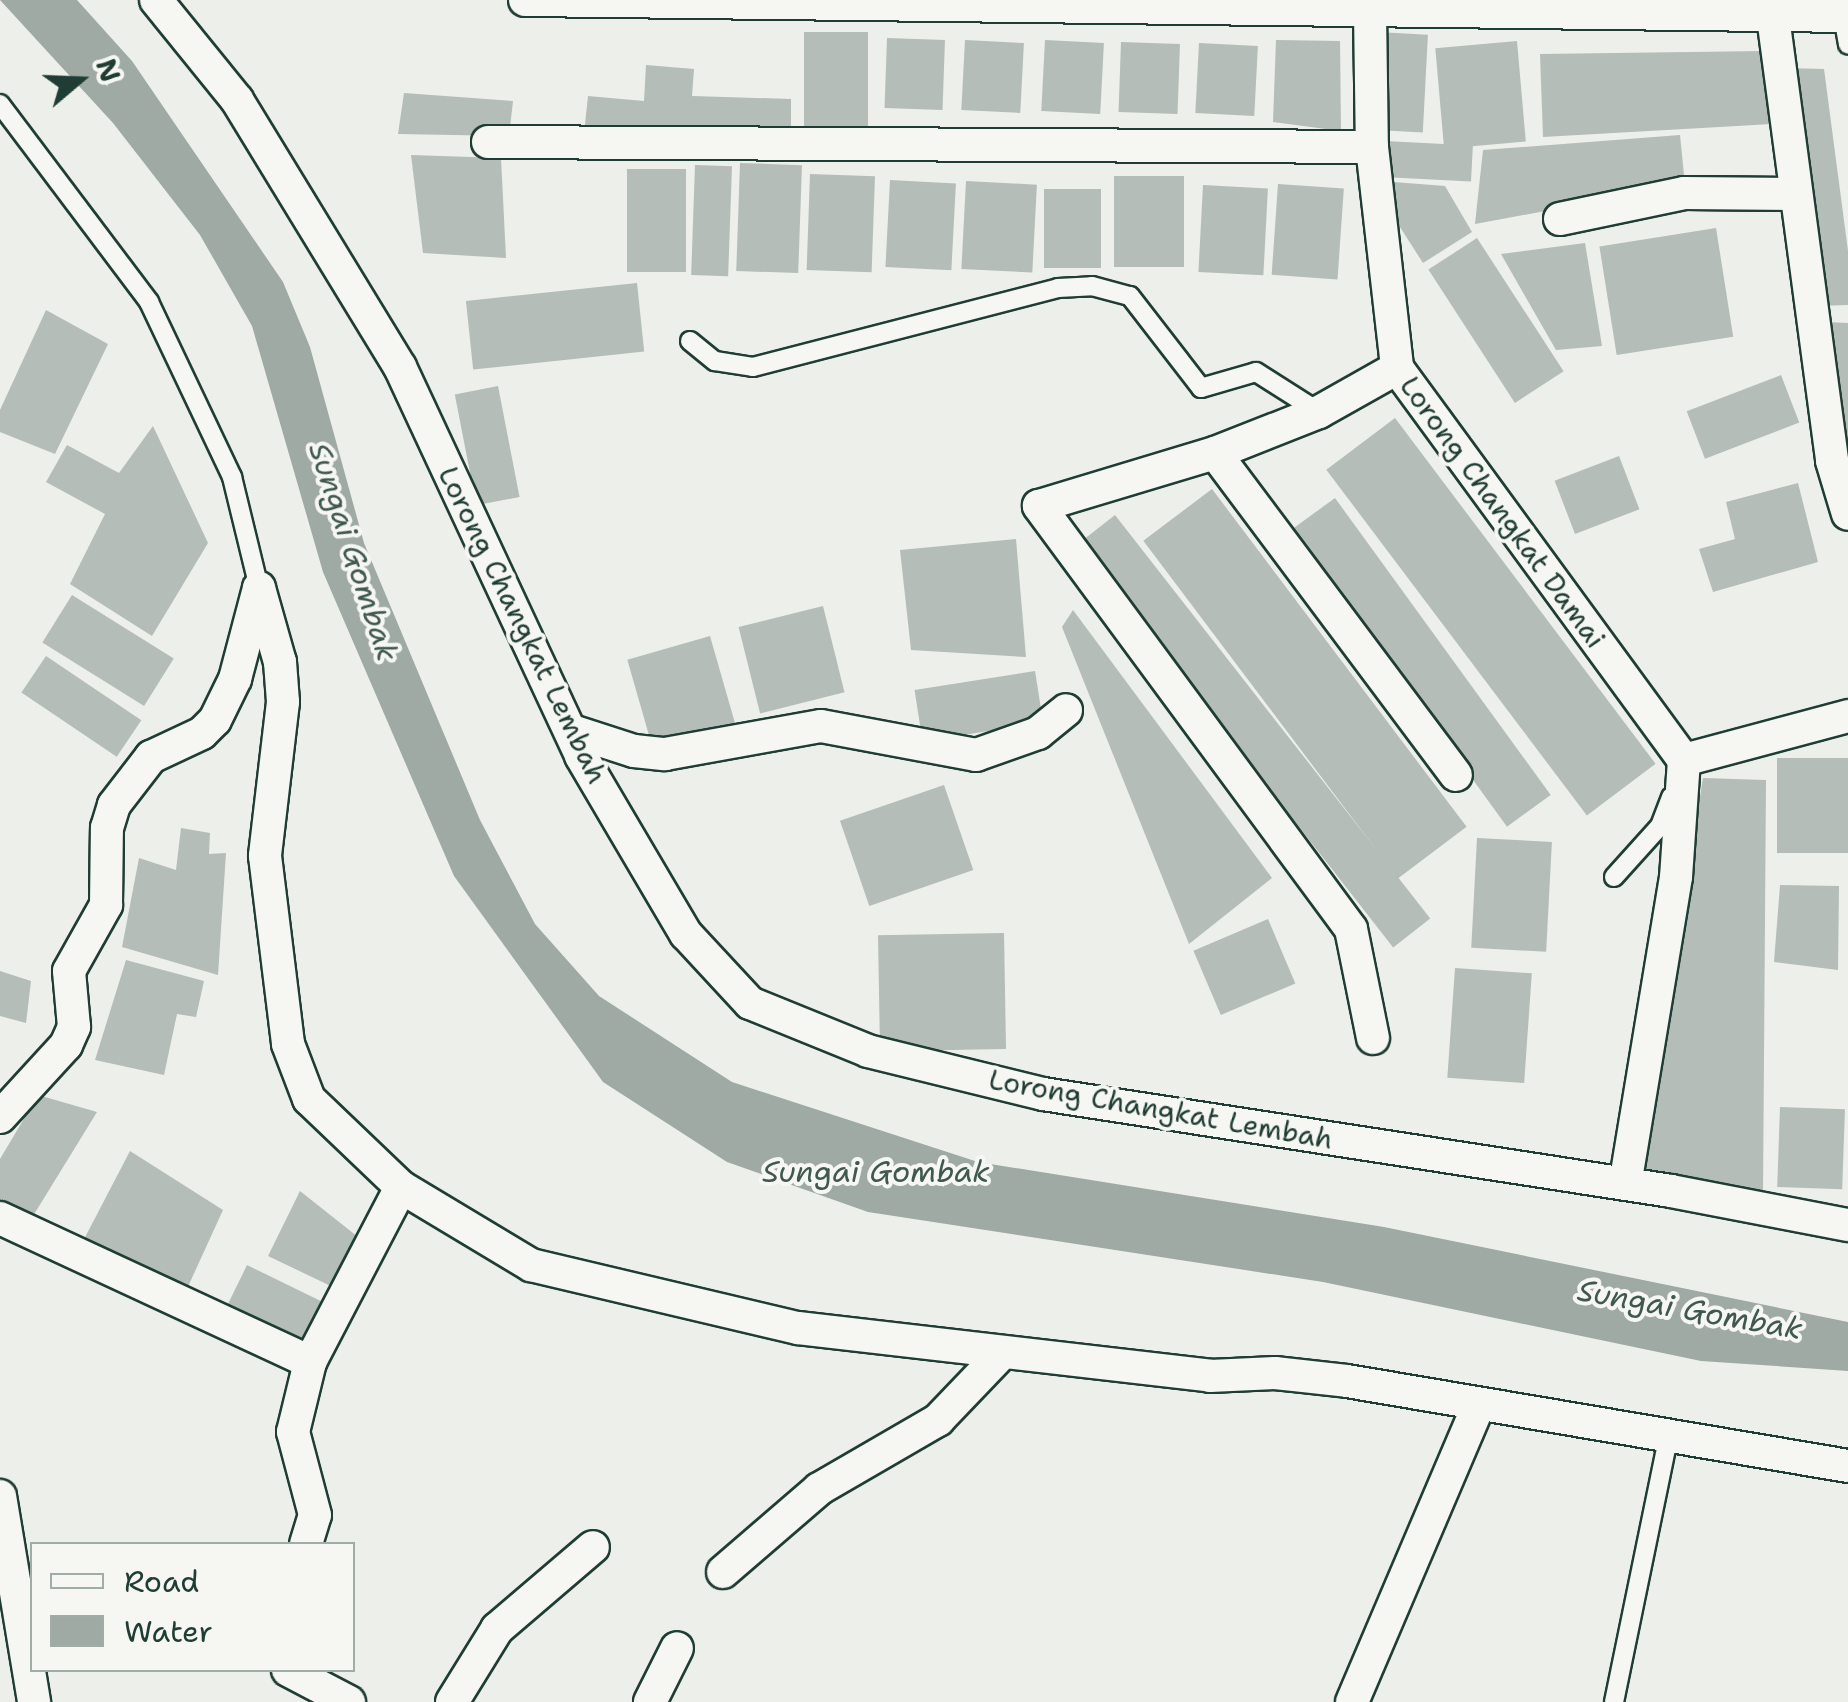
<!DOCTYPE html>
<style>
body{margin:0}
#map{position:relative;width:1848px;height:1702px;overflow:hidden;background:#edefea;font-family:"Shantell Sans",sans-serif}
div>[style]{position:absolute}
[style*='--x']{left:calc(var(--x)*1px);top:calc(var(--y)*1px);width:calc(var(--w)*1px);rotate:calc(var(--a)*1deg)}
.water>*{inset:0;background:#9faaa4}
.building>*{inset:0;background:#b4bdb8;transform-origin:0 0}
.roads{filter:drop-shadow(2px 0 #1f3d34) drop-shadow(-2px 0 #1f3d34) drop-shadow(0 2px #1f3d34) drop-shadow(0 -2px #1f3d34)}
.lane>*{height:18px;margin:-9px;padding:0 9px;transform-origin:9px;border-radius:9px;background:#f6f6f2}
.street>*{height:32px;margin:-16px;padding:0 16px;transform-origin:16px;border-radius:16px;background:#f6f6f2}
span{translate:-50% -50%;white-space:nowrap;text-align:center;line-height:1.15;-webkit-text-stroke:8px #f6f6f2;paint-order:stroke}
.street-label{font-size:28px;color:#1f3d34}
.water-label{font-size:30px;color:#3f5850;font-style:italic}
.legend{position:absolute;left:30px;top:1542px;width:325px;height:130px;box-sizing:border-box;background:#f6f6f2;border:2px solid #a0aca6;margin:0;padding:12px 18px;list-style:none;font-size:30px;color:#1f3d34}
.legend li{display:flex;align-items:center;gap:20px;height:50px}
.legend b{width:50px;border:2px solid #a0aca6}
.north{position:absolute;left:30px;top:30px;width:100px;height:100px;-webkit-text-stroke:8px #f6f6f2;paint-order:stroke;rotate:71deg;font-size:28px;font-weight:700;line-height:40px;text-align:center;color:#1f3d34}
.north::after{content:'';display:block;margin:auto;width:35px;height:45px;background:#1f3d34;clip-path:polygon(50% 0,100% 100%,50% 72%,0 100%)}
</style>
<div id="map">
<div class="water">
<div style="clip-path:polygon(0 0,77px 0,132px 61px,283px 282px,310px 347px,364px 543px,480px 820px,535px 924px,599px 996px,732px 1082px,978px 1162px,1384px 1227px,1848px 1322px,1848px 1371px,1701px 1361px,1323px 1282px,868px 1212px,727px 1162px,603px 1082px,454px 876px,323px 572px,252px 326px,200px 235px,113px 123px)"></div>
</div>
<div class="building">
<div style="left:804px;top:32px;width:64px;height:102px"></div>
<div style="left:1377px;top:32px;width:51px;height:98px;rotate:3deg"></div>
<div style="left:887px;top:38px;width:58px;height:70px;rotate:2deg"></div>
<div style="left:965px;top:40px;width:59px;height:70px;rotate:3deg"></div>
<div style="left:1045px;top:40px;width:59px;height:71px;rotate:3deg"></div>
<div style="clip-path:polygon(1276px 40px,1340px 41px,1341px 131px,1273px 122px)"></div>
<div style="left:1517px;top:41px;width:101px;height:82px;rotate:85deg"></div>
<div style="left:1121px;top:42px;width:59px;height:70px;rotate:2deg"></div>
<div style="left:1199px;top:43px;width:59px;height:70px;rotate:3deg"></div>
<div style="clip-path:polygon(1764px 51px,1772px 124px,1543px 137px,1540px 54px)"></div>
<div style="clip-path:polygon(646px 65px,694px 69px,692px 96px,791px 99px,791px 136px,584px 134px,588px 96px,644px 101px)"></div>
<div style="clip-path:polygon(1785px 68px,1824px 69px,1848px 251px,1848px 305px,1817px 306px)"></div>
<div style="clip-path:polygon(404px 93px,513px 101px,509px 136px,398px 134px)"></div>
<div style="clip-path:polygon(1680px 135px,1685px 185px,1475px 224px,1483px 150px)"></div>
<div style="left:1385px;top:141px;width:88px;height:36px;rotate:3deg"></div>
<div style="clip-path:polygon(411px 155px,501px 158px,506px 258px,423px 253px)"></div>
<div style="left:740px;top:163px;width:62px;height:108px;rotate:2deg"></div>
<div style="left:695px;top:165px;width:37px;height:110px;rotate:2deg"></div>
<div style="left:627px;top:169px;width:59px;height:103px"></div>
<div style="left:810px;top:174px;width:65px;height:96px;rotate:2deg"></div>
<div style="left:1114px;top:176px;width:70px;height:91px"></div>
<div style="left:890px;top:180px;width:66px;height:87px;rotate:3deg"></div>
<div style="left:966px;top:181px;width:71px;height:88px;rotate:3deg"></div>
<div style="clip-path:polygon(1381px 181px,1445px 186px,1472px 232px,1423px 263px,1382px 199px)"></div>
<div style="left:1278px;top:184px;width:66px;height:91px;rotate:4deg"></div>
<div style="left:1203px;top:185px;width:65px;height:87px;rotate:3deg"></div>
<div style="left:1044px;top:189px;width:57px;height:79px"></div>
<div style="left:1716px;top:228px;width:110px;height:118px;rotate:81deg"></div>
<div style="left:1477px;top:238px;width:159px;height:58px;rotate:57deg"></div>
<div style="clip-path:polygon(1585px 243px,1602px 346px,1556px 350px,1501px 254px)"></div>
<div style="left:637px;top:283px;width:69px;height:172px;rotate:84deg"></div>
<div style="clip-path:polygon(46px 310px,108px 344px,55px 454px,0 432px,0 410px)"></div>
<div style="clip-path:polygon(1826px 322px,1848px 323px,1848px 473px)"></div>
<div style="left:1781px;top:375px;width:51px;height:101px;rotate:69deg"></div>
<div style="left:498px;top:386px;width:113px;height:44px;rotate:79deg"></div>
<div style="left:1395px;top:418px;width:433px;height:86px;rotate:53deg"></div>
<div style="clip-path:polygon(153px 426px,208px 543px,152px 636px,70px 584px,105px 514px,46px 482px,67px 445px,119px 473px)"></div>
<div style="left:1619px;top:456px;width:57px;height:69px;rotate:69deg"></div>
<div style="clip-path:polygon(1798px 483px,1818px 562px,1713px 592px,1699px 549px,1735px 539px,1726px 502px)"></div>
<div style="left:1212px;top:489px;width:423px;height:86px;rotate:53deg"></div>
<div style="left:1335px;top:498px;width:367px;height:54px;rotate:54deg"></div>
<div style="left:1115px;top:515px;width:512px;height:47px;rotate:52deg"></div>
<div style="clip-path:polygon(1016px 539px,1026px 657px,911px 650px,900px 550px)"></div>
<div style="left:72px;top:595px;width:120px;height:56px;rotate:32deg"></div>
<div style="left:823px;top:606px;width:89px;height:87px;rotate:76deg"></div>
<div style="clip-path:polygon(1073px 610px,1272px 878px,1189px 944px,1062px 627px)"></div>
<div style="left:710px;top:636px;width:91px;height:86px;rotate:74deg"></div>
<div style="left:46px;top:656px;width:115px;height:44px;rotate:34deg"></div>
<div style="left:1035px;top:671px;width:52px;height:122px;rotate:81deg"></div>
<div style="left:1848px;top:758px;width:95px;height:71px;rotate:90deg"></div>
<div style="clip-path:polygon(1703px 778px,1766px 780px,1763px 1195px,1641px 1170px)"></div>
<div style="left:944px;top:785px;width:90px;height:110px;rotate:71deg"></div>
<div style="clip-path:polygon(181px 828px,210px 833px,209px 854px,226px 853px,218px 975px,122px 947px,139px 858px,176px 870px)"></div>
<div style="left:1477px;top:838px;width:75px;height:110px;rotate:3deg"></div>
<div style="clip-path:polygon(1780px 885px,1839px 886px,1838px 970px,1774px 962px)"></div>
<div style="left:1268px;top:919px;width:70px;height:81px;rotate:67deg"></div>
<div style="left:1004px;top:933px;width:116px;height:126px;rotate:89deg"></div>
<div style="clip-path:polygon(126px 960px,204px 981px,196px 1017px,177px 1014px,164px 1075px,95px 1060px)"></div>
<div style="left:1455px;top:968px;width:77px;height:110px;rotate:4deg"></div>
<div style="clip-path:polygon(0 971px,31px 981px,26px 1023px,0 1016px)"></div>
<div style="clip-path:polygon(38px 1095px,97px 1112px,33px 1216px,0 1201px,0 1159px)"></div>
<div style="left:1780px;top:1107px;width:65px;height:80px;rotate:2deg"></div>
<div style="clip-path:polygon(130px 1151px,223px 1210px,186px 1291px,81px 1245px)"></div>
<div style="clip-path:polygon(300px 1191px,358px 1237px,337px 1289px,268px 1256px)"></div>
<div style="left:247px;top:1265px;width:86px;height:52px;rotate:26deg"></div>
</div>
<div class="roads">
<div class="lane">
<div style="--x:1843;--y:16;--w:29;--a:80"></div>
<div style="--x:0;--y:104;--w:248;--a:53"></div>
<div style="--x:149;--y:302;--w:194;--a:64.6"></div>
<div style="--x:232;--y:477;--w:114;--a:76.3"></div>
<div style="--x:690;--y:341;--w:32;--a:39"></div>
<div style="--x:715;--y:361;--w:38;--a:9"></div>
<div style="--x:753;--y:367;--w:315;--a:-14.5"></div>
<div style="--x:1058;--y:288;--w:34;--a:-3"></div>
<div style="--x:1092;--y:286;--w:39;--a:15"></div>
<div style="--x:1130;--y:296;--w:116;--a:52.3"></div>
<div style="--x:1201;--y:388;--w:57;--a:-16.2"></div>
<div style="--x:1256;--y:372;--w:75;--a:32.4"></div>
<div style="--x:1614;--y:877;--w:69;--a:-48"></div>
<div style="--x:1660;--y:826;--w:31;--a:-69"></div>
<div style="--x:1614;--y:1702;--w:268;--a:-78.4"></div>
</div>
<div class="street">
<div style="--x:156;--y:0;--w:129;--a:51"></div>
<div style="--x:237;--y:100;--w:313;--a:58.6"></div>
<div style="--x:400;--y:367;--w:429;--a:65"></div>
<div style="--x:581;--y:756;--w:207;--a:59.5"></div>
<div style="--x:686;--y:934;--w:94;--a:47.2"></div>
<div style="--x:750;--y:1003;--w:127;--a:22.1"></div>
<div style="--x:868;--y:1051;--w:180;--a:13.8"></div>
<div style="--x:1043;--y:1094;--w:635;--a:8.78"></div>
<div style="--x:1671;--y:1191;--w:180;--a:10.9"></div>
<div style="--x:525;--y:0;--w:1323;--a:0.69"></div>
<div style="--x:1370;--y:11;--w:136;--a:89.2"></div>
<div style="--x:1372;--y:147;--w:222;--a:83.5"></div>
<div style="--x:1397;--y:368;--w:486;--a:53.8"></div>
<div style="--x:1684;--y:760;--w:117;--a:93.9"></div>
<div style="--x:1676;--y:877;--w:311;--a:99.4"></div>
<div style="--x:1773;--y:17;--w:448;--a:82.4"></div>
<div style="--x:1832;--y:461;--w:55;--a:73.2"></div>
<div style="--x:488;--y:142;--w:884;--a:0.32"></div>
<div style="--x:1560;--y:219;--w:127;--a:-11.8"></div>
<div style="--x:1684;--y:193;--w:111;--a:0.5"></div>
<div style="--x:1215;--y:453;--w:402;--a:53.2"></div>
<div style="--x:259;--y:588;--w:77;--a:74.2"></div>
<div style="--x:280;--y:662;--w:40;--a:85.7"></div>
<div style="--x:283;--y:702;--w:155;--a:96.7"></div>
<div style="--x:265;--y:856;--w:189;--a:83"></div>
<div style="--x:288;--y:1044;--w:59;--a:69.1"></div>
<div style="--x:309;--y:1099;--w:127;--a:43.7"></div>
<div style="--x:401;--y:1187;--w:152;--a:31"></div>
<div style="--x:531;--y:1265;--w:274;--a:13.3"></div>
<div style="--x:798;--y:1328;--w:415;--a:6.6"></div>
<div style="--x:1210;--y:1376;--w:65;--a:-2.6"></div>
<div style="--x:1275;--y:1373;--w:72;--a:6.3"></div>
<div style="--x:1347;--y:1381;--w:508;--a:9.63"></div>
<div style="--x:572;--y:731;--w:65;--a:17.9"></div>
<div style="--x:634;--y:751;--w:31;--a:6"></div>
<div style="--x:665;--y:754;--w:158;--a:-10.2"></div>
<div style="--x:821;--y:726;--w:158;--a:10.6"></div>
<div style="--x:976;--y:755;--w:66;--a:-19.5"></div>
<div style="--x:1038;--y:733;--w:36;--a:-39"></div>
<div style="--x:1684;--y:760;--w:170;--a:-15"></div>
<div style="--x:1373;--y:1038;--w:111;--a:-101.4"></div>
<div style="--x:1351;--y:929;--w:526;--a:-126.41"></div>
<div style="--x:1039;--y:506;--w:184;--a:-16.8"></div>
<div style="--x:1215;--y:453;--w:112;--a:-21.5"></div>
<div style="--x:1319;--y:412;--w:90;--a:-29.4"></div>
<div style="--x:0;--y:1117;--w:98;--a:-47.5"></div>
<div style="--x:66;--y:1045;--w:20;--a:-66"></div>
<div style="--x:74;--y:1027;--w:56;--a:-95.1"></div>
<div style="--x:69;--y:971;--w:76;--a:-60.7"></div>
<div style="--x:106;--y:905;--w:77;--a:-89.3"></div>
<div style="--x:107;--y:828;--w:24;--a:-73"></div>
<div style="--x:114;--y:805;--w:61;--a:-52.4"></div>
<div style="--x:151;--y:757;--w:56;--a:-25.2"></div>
<div style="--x:202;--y:733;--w:18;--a:-45"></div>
<div style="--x:215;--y:720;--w:46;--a:-64"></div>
<div style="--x:235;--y:679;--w:94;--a:-75.2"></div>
<div style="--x:0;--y:1218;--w:342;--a:24.9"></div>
<div style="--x:0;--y:1496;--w:209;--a:80.6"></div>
<div style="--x:306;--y:1544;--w:30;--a:-73"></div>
<div style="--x:315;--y:1515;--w:86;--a:-104.8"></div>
<div style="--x:293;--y:1432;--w:72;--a:-76.3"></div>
<div style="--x:310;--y:1362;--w:197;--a:-62.5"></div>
<div style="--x:723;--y:1572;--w:127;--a:-40.8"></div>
<div style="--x:819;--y:1489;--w:138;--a:-30.1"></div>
<div style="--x:938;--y:1420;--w:93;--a:-46.3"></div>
<div style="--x:288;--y:1670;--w:69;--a:27.7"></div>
<div style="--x:452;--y:1702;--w:86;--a:-58.3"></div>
<div style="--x:497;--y:1629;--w:126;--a:-40.5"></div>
<div style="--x:650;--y:1702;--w:60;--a:-63.4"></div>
<div style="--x:1352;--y:1702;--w:322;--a:-66.9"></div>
</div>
</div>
<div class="street-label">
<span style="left:1503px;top:512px;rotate:54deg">Lorong Changkat Damai</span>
<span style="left:523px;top:625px;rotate:64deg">Lorong Changkat Lembah</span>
<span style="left:1161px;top:1109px;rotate:10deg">Lorong Changkat Lembah</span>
</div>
<div class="water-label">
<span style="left:353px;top:552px;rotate:72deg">Sungai Gombak</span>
<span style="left:876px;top:1172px">Sungai Gombak</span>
<span style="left:1690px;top:1310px;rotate:10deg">Sungai Gombak</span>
</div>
<ul class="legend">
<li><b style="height:12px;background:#f6f6f2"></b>Road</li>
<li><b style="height:28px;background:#9faaa4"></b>Water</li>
</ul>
<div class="north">N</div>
</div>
